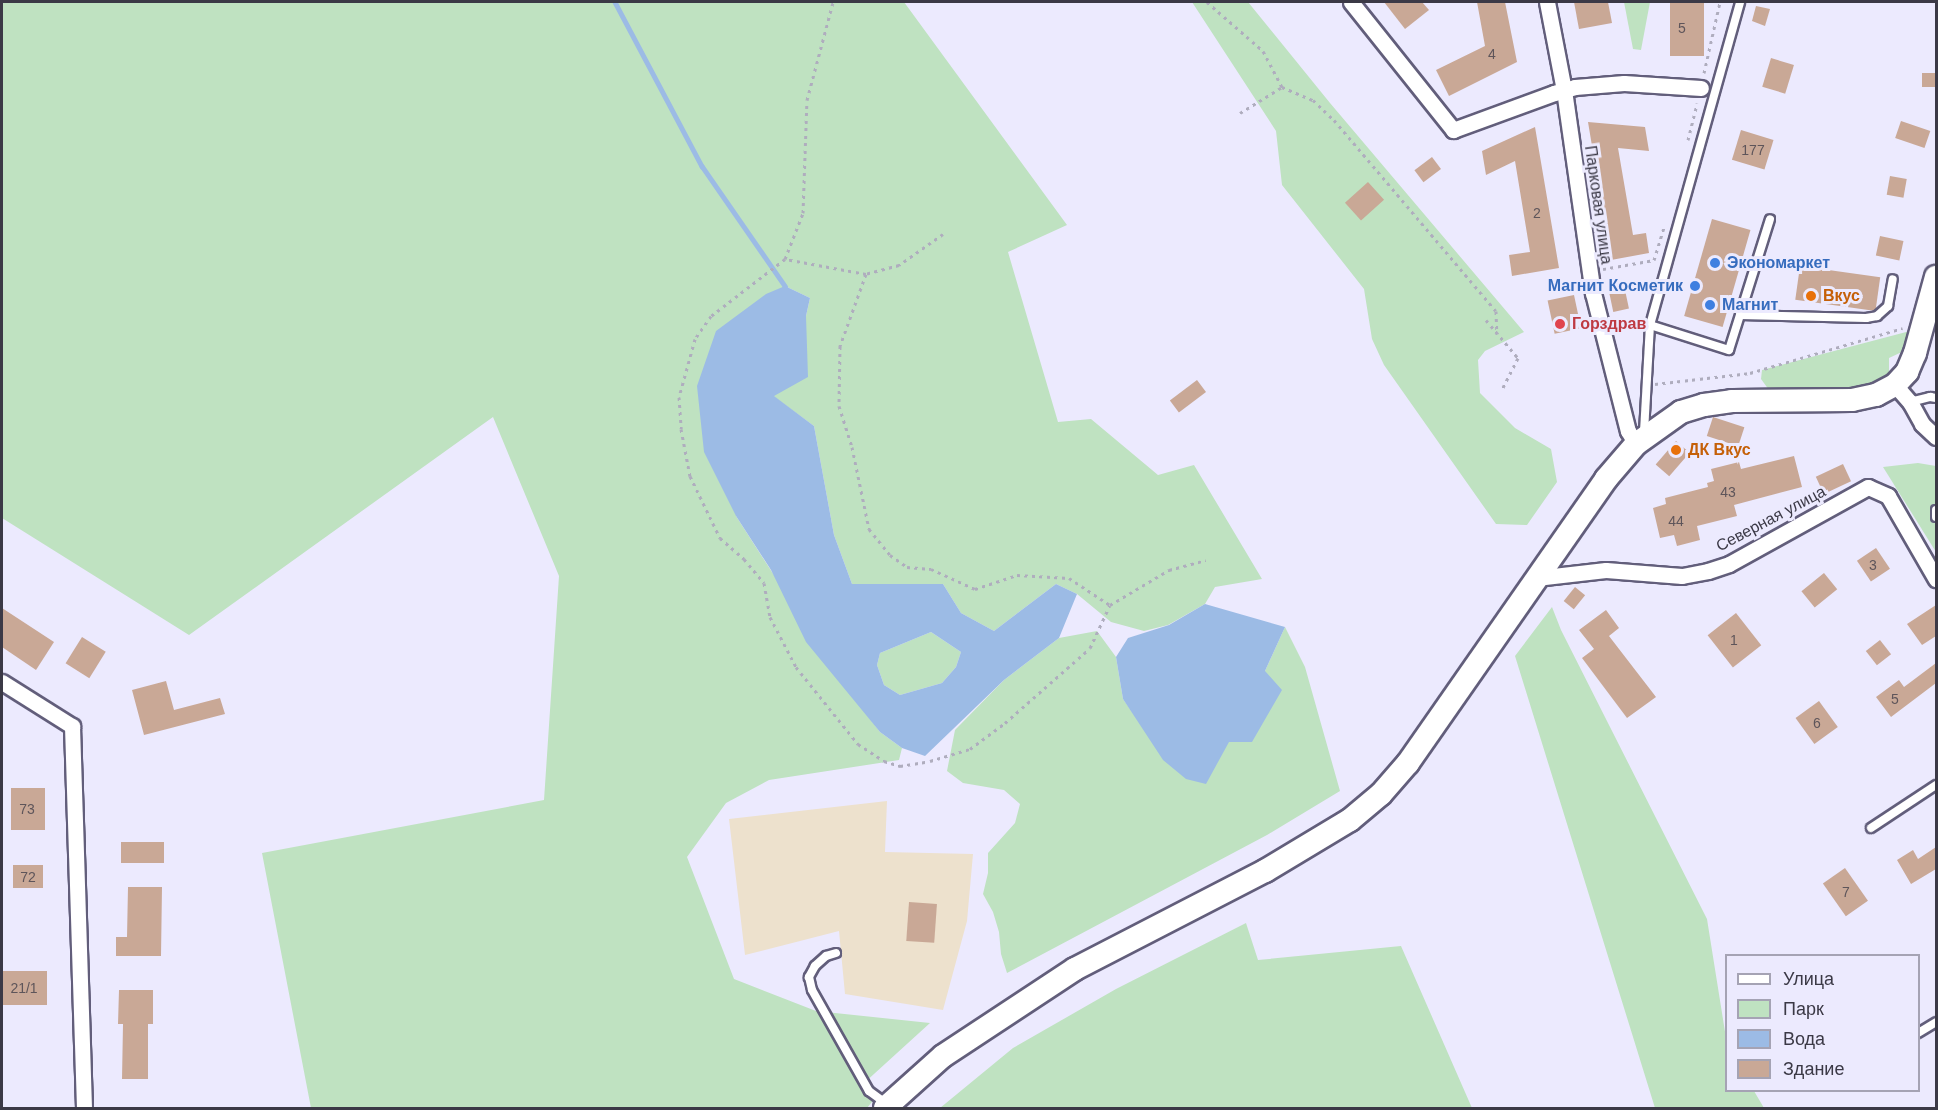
<!DOCTYPE html>
<meta charset="utf-8">
<style>
body{margin:0}
#map{position:relative;width:1938px;height:1110px;overflow:hidden;background:#eceafe;font-family:Helvetica,sans-serif}
div>[style]{position:absolute}
[style*='--x']{left:calc(var(--x)*1px);top:calc(var(--y)*1px);width:calc(var(--w)*1px);rotate:calc(var(--a)*1deg)}
.industrial>*{inset:0;background:#ede1cd}
.green>*{inset:0;background:#bfe2c1}
.water>*{inset:0;background:#9cbbe5}
.stream>*{height:4.5px;margin:-2.25px;padding:0 2.25px;transform-origin:2.25px;border-radius:2.25px;background:#9cbbe5}
.building>*{inset:0;background:#c9a896;transform-origin:0 0}
.path>*{height:3px;margin-top:-1.5px;transform-origin:0;background:repeating-linear-gradient(90deg,#afadbe 0 3px,transparent 0 7.5px)}
.roads{filter:drop-shadow(2px 0 #625e7b) drop-shadow(-2px 0 #625e7b) drop-shadow(0 2px #625e7b) drop-shadow(0 -2px #625e7b)}
.lane>*{height:8px;margin:-4px;padding:0 4px;transform-origin:4px;border-radius:4px;background:#fff}
.street>*{height:15px;margin:-7.5px;padding:0 7.5px;transform-origin:7.5px;border-radius:7.5px;background:#fff}
.secondary>*{height:22px;margin:-11px;padding:0 11px;transform-origin:11px;border-radius:11px;background:#fff}
.dots>*{width:16px;height:16px;translate:-50% -50%;box-sizing:border-box;border:3px solid #eceafe;border-radius:50%}
span{translate:-50% -50%;white-space:nowrap;text-align:center;line-height:1.15;-webkit-text-stroke:6px #eceafe;paint-order:stroke}
.number-label{font-size:14px;color:#5e555a}
.number-label span{-webkit-text-stroke-width:0}
.street-label{font-size:16px;color:#3b3946}
.shop-label{font-size:16px;color:#366cbe;font-weight:700}
.left{translate:0 -50%;text-align:left}
.right{translate:-100% -50%;text-align:right}
.food-label{font-size:16px;color:#c56008;font-weight:700}
.health-label{font-size:16px;color:#be3a42;font-weight:700}
.frame{position:absolute;inset:0;border:3px solid #3b3946;pointer-events:none}
.legend{position:absolute;left:1725px;top:954px;width:195px;height:138px;box-sizing:border-box;background:#eceafe;border:2px solid #a5a3b4;margin:0;padding:8px 10px;list-style:none;font-size:18px;color:#3b3946}
.legend li{display:flex;align-items:center;gap:12px;height:30px}
.legend b{width:30px;border:2px solid #a5a3b4}
</style>
<div id="map">
<div class="industrial">
<div style="clip-path:polygon(887px 801px,885px 852px,973px 854px,967px 921px,943px 1010px,845px 994px,839px 931px,745px 955px,729px 819px)"></div>
</div>
<div class="green">
<div style="clip-path:polygon(2px 2px,904px 2px,1067px 225px,1008px 252px,1058px 422px,1091px 419px,1158px 475px,1194px 465px,1262px 579px,1215px 587px,1205px 604px,1168px 625px,1144px 631px,1111px 622px,1077px 594px,1056px 584px,994px 631px,961px 613px,943px 584px,852px 584px,834px 535px,814px 426px,773px 396px,806px 316px,810px 298px,785px 286px,736px 516px,847px 689px,880px 732px,902px 748px,899px 760px,769px 780px,726px 803px,687px 857px,734px 979px,816px 1011px,930px 1023px,863px 1084px,876px 1097px,867px 1108px,311px 1108px,262px 853px,544px 800px,559px 576px,493px 417px,189px 635px,2px 518px)"></div>
<div style="clip-path:polygon(1192px 2px,1248px 2px,1330px 103px,1524px 332px,1485px 351px,1478px 360px,1480px 393px,1515px 428px,1551px 449px,1557px 482px,1527px 525px,1496px 524px,1384px 365px,1372px 339px,1364px 289px,1282px 185px,1276px 131px)"></div>
<div style="clip-path:polygon(1624px 2px,1650px 2px,1641px 50px,1633px 49px)"></div>
<div style="clip-path:polygon(1910px 331px,1904px 351px,1889px 358px,1889px 375px,1879px 384px,1855px 392px,1769px 390px,1761px 379px,1762px 370px)"></div>
<div style="clip-path:polygon(1918px 463px,1936px 466px,1936px 552px,1883px 467px)"></div>
<div style="clip-path:polygon(1552px 607px,1561px 630px,1707px 919px,1726px 1038px,1726px 1090px,1754px 1091px,1764px 1108px,1655px 1108px,1515px 656px)"></div>
<div style="clip-path:polygon(1285px 627px,1305px 667px,1340px 791px,1267px 835px,1007px 973px,1001px 954px,999px 932px,993px 912px,983px 894px,988px 873px,988px 853px,1015px 823px,1020px 804px,1004px 790px,963px 783px,947px 771px,955px 730px,1004px 680px,1059px 638px,1097px 631px,1116px 657px,1123px 699px,1142px 726px,1265px 671px)"></div>
<div style="clip-path:polygon(931px 632px,961px 652px,956px 667px,942px 683px,900px 695px,884px 685px,877px 665px,880px 653px)"></div>
<div style="clip-path:polygon(1246px 923px,1258px 960px,1401px 946px,1472px 1108px,940px 1108px,1013px 1048px,1116px 989px)"></div>
</div>
<div class="water">
<div style="clip-path:polygon(evenodd,785px 286px,810px 298px,806px 316px,808px 377px,774px 396px,814px 426px,834px 535px,852px 584px,943px 584px,961px 613px,994px 631px,1056px 584px,1077px 594px,1059px 638px,1004px 680px,925px 756px,902px 748px,880px 732px,806px 642px,771px 570px,736px 516px,704px 452px,697px 386px,716px 331px,766px 294px,785px 286px,931px 632px,961px 652px,956px 667px,942px 683px,900px 695px,884px 685px,877px 665px,880px 653px,931px 632px)"></div>
<div style="clip-path:polygon(1205px 604px,1285px 627px,1265px 671px,1282px 690px,1252px 742px,1229px 742px,1206px 784px,1186px 779px,1163px 760px,1123px 699px,1116px 657px,1128px 638px,1169px 625px)"></div>
</div>
<div class="stream">
<div style="--x:615;--y:2;--w:186;--a:62.1"></div>
<div style="--x:702;--y:166;--w:146;--a:55.3"></div>
</div>
<div class="building">
<div style="clip-path:polygon(1384px 2px,1422px 2px,1429px 10px,1405px 29px)"></div>
<div style="clip-path:polygon(1477px 2px,1505px 2px,1517px 62px,1449px 96px,1436px 70px,1485px 46px)"></div>
<div style="clip-path:polygon(1574px 2px,1608px 2px,1612px 23px,1579px 29px)"></div>
<div style="left:1670px;top:2px;width:34px;height:54px"></div>
<div style="clip-path:polygon(1756px 6px,1770px 9px,1765px 26px,1752px 21px)"></div>
<div style="left:1771px;top:58px;width:24px;height:30px;rotate:17deg"></div>
<div style="left:1922px;top:73px;width:14px;height:14px"></div>
<div style="left:1901px;top:121px;width:31px;height:18px;rotate:19deg"></div>
<div style="clip-path:polygon(1588px 122px,1645px 127px,1649px 151px,1618px 148px,1633px 235px,1646px 233px,1649px 253px,1611px 260px)"></div>
<div style="clip-path:polygon(1535px 127px,1559px 268px,1512px 276px,1509px 255px,1530px 252px,1515px 161px,1486px 175px,1482px 151px)"></div>
<div style="left:1741px;top:130px;width:34px;height:31px;rotate:17deg"></div>
<div style="left:1432px;top:157px;width:15px;height:22px;rotate:53deg"></div>
<div style="left:1890px;top:176px;width:17px;height:19px;rotate:10deg"></div>
<div style="left:1368px;top:182px;width:24px;height:31px;rotate:48deg"></div>
<div style="left:1712px;top:219px;width:40px;height:101px;rotate:16deg"></div>
<div style="left:1880px;top:236px;width:24px;height:20px;rotate:12deg"></div>
<div style="left:1800px;top:266px;width:81px;height:34px;rotate:8deg"></div>
<div style="left:1625px;top:290px;width:19px;height:16px;rotate:78deg"></div>
<div style="left:1574px;top:295px;width:34px;height:27px;rotate:78deg"></div>
<div style="left:1197px;top:380px;width:15px;height:34px;rotate:53deg"></div>
<div style="left:1713px;top:417px;width:33px;height:20px;rotate:18deg"></div>
<div style="left:1676px;top:441px;width:18px;height:31px;rotate:41deg"></div>
<div style="clip-path:polygon(1794px 456px,1802px 487px,1734px 505px,1737px 516px,1697px 526px,1700px 540px,1677px 546px,1674px 535px,1660px 538px,1653px 508px,1666px 504px,1665px 498px,1708px 487px,1707px 483px,1714px 481px,1711px 469px,1739px 462px,1741px 469px)"></div>
<div style="left:1843px;top:464px;width:19px;height:30px;rotate:65deg"></div>
<div style="left:1876px;top:548px;width:25px;height:23px;rotate:56deg"></div>
<div style="left:1824px;top:573px;width:21px;height:29px;rotate:51deg"></div>
<div style="left:1575px;top:587px;width:13px;height:18px;rotate:39deg"></div>
<div style="clip-path:polygon(1936px 605px,1936px 636px,1922px 645px,1907px 624px)"></div>
<div style="clip-path:polygon(2px 608px,54px 642px,36px 670px,2px 647px)"></div>
<div style="clip-path:polygon(1606px 610px,1619px 628px,1609px 636px,1656px 697px,1627px 718px,1582px 658px,1594px 649px,1579px 630px)"></div>
<div style="left:1736px;top:613px;width:41px;height:36px;rotate:52deg"></div>
<div style="left:82px;top:637px;width:28px;height:31px;rotate:32deg"></div>
<div style="left:1880px;top:640px;width:18px;height:18px;rotate:52deg"></div>
<div style="clip-path:polygon(1936px 663px,1936px 683px,1891px 717px,1876px 697px,1899px 680px,1904px 687px)"></div>
<div style="clip-path:polygon(166px 681px,174px 710px,220px 698px,225px 714px,144px 735px,132px 690px)"></div>
<div style="left:1819px;top:701px;width:32px;height:29px;rotate:54deg"></div>
<div style="left:11px;top:788px;width:34px;height:42px"></div>
<div style="left:164px;top:842px;width:21px;height:43px;rotate:90deg"></div>
<div style="clip-path:polygon(1936px 847px,1936px 869px,1911px 884px,1897px 860px,1913px 850px,1918px 859px)"></div>
<div style="left:43px;top:865px;width:23px;height:30px;rotate:90deg"></div>
<div style="left:1845px;top:868px;width:40px;height:27px;rotate:55deg"></div>
<div style="clip-path:polygon(128px 887px,162px 887px,161px 956px,116px 956px,116px 937px,127px 937px)"></div>
<div style="left:909px;top:902px;width:28px;height:39px;rotate:4deg"></div>
<div style="left:2px;top:971px;width:45px;height:34px"></div>
<div style="clip-path:polygon(119px 990px,153px 990px,153px 1024px,148px 1024px,148px 1079px,122px 1079px,123px 1024px,118px 1024px)"></div>
</div>
<div class="path">
<div style="--x:1207;--y:2;--w:74;--a:41.2"></div>
<div style="--x:1263;--y:51;--w:41;--a:62.2"></div>
<div style="--x:1704;--y:73;--w:73;--a:-77.3"></div>
<div style="--x:1240;--y:113;--w:49;--a:-31.8"></div>
<div style="--x:1282;--y:87;--w:34;--a:23"></div>
<div style="--x:1313;--y:100;--w:29;--a:44"></div>
<div style="--x:1334;--y:120;--w:250;--a:49.7"></div>
<div style="--x:1496;--y:311;--w:23;--a:88"></div>
<div style="--x:1688;--y:140;--w:38;--a:-76"></div>
<div style="--x:943;--y:234;--w:54;--a:144.8"></div>
<div style="--x:899;--y:265;--w:34;--a:165"></div>
<div style="--x:866;--y:274;--w:82;--a:-169.5"></div>
<div style="--x:785;--y:259;--w:93;--a:142.4"></div>
<div style="--x:711;--y:316;--w:28;--a:125"></div>
<div style="--x:695;--y:339;--w:60;--a:105.4"></div>
<div style="--x:679;--y:397;--w:32;--a:86"></div>
<div style="--x:681;--y:429;--w:48;--a:79.2"></div>
<div style="--x:690;--y:476;--w:69;--a:64.2"></div>
<div style="--x:720;--y:538;--w:32;--a:41"></div>
<div style="--x:744;--y:559;--w:31;--a:50"></div>
<div style="--x:764;--y:583;--w:35;--a:80"></div>
<div style="--x:770;--y:617;--w:56;--a:62.5"></div>
<div style="--x:796;--y:667;--w:99;--a:51.2"></div>
<div style="--x:858;--y:744;--w:31;--a:33"></div>
<div style="--x:884;--y:761;--w:17;--a:17"></div>
<div style="--x:900;--y:766;--w:30;--a:-9"></div>
<div style="--x:930;--y:761;--w:42;--a:-16.7"></div>
<div style="--x:970;--y:749;--w:44;--a:-36.6"></div>
<div style="--x:1005;--y:723;--w:113;--a:-41.4"></div>
<div style="--x:1090;--y:648;--w:47;--a:-65.1"></div>
<div style="--x:1110;--y:605;--w:69;--a:-30.7"></div>
<div style="--x:1169;--y:570;--w:38;--a:-15"></div>
<div style="--x:785;--y:259;--w:49;--a:-68.6"></div>
<div style="--x:803;--y:213;--w:113;--a:-88"></div>
<div style="--x:807;--y:100;--w:101;--a:-75.1"></div>
<div style="--x:1603;--y:269;--w:52;--a:-10"></div>
<div style="--x:1654;--y:260;--w:37;--a:-73"></div>
<div style="--x:866;--y:274;--w:77;--a:109.9"></div>
<div style="--x:840;--y:346;--w:60;--a:91"></div>
<div style="--x:839;--y:406;--w:43;--a:72.4"></div>
<div style="--x:852;--y:447;--w:84;--a:78.3"></div>
<div style="--x:869;--y:529;--w:33;--a:51"></div>
<div style="--x:890;--y:555;--w:21;--a:35"></div>
<div style="--x:907;--y:567;--w:24;--a:5"></div>
<div style="--x:931;--y:569;--w:48;--a:24.4"></div>
<div style="--x:975;--y:589;--w:44;--a:-18.4"></div>
<div style="--x:1017;--y:575;--w:52;--a:3.3"></div>
<div style="--x:1069;--y:578;--w:49;--a:33.4"></div>
<div style="--x:1486;--y:320;--w:50;--a:49.9"></div>
<div style="--x:1518;--y:358;--w:34;--a:117"></div>
<div style="--x:1655;--y:384;--w:96;--a:-6.6"></div>
<div style="--x:1750;--y:373;--w:159;--a:-16.4"></div>
</div>
<div class="roads">
<div class="lane">
<div style="--x:1740;--y:315;--w:126;--a:1.4"></div>
<div style="--x:1866;--y:318;--w:11;--a:-10"></div>
<div style="--x:1877;--y:316;--w:15;--a:-42"></div>
<div style="--x:1888;--y:306;--w:27;--a:-80"></div>
<div style="--x:1650;--y:325;--w:83;--a:17.6"></div>
<div style="--x:1729;--y:350;--w:137;--a:-72.6"></div>
<div style="--x:1910;--y:402;--w:21;--a:-14"></div>
<div style="--x:1930;--y:397;--w:6;--a:9"></div>
<div style="--x:1644;--y:432;--w:107;--a:-86.8"></div>
<div style="--x:1650;--y:325;--w:335;--a:-74.4"></div>
<div style="--x:1936;--y:510;--w:7;--a:90"></div>
<div style="--x:1871;--y:828;--w:78;--a:-33.5"></div>
<div style="--x:836;--y:953;--w:10;--a:163"></div>
<div style="--x:826;--y:956;--w:15;--a:138"></div>
<div style="--x:815;--y:966;--w:13;--a:119"></div>
<div style="--x:809;--y:977;--w:13;--a:77"></div>
<div style="--x:812;--y:990;--w:116;--a:60.6"></div>
<div style="--x:869;--y:1091;--w:22;--a:36"></div>
<div style="--x:1918;--y:1033;--w:21;--a:-31"></div>
</div>
<div class="street">
<div style="--x:1351;--y:2;--w:164;--a:51.4"></div>
<div style="--x:1453;--y:130;--w:108;--a:-20.1"></div>
<div style="--x:1554;--y:93;--w:22;--a:-16"></div>
<div style="--x:1575;--y:87;--w:49;--a:-4.7"></div>
<div style="--x:1624;--y:83;--w:77;--a:3.7"></div>
<div style="--x:1547;--y:2;--w:90;--a:79.1"></div>
<div style="--x:1564;--y:90;--w:205;--a:81.9"></div>
<div style="--x:1593;--y:293;--w:142;--a:75.8"></div>
<div style="--x:1628;--y:431;--w:15;--a:58"></div>
<div style="--x:1895;--y:385;--w:23;--a:49"></div>
<div style="--x:1910;--y:402;--w:25;--a:61"></div>
<div style="--x:1922;--y:424;--w:19;--a:43"></div>
<div style="--x:1536;--y:578;--w:70;--a:-6.5"></div>
<div style="--x:1606;--y:570;--w:76;--a:4.5"></div>
<div style="--x:1682;--y:576;--w:26;--a:-11"></div>
<div style="--x:1708;--y:571;--w:22;--a:-18"></div>
<div style="--x:1729;--y:564;--w:159;--a:-29"></div>
<div style="--x:1868;--y:487;--w:22;--a:24"></div>
<div style="--x:1888;--y:496;--w:96;--a:60"></div>
<div style="--x:2;--y:682;--w:83;--a:32.2"></div>
<div style="--x:72;--y:726;--w:382;--a:88.2"></div>
</div>
<div class="secondary">
<div style="--x:885;--y:1108;--w:78;--a:-41.9"></div>
<div style="--x:943;--y:1056;--w:158;--a:-33.4"></div>
<div style="--x:1075;--y:969;--w:214;--a:-27.3"></div>
<div style="--x:1265;--y:871;--w:99;--a:-31"></div>
<div style="--x:1350;--y:820;--w:40;--a:-40"></div>
<div style="--x:1381;--y:794;--w:41;--a:-48.9"></div>
<div style="--x:1408;--y:763;--w:346;--a:-55.1"></div>
<div style="--x:1606;--y:479;--w:46;--a:-49.4"></div>
<div style="--x:1636;--y:444;--w:55;--a:-35.4"></div>
<div style="--x:1681;--y:412;--w:24;--a:-17"></div>
<div style="--x:1704;--y:405;--w:28;--a:-8"></div>
<div style="--x:1732;--y:401;--w:120;--a:-0.5"></div>
<div style="--x:1852;--y:400;--w:25;--a:-12"></div>
<div style="--x:1876;--y:395;--w:21;--a:-28"></div>
<div style="--x:1895;--y:385;--w:18;--a:-47"></div>
<div style="--x:1907;--y:372;--w:21;--a:-67"></div>
<div style="--x:1915;--y:353;--w:79;--a:-74.6"></div>
</div>
</div>
<div class="dots">
<div style="left:1715px;top:263px;background:#3f7fe0"></div>
<div style="left:1695px;top:286px;background:#3f7fe0"></div>
<div style="left:1811px;top:296px;background:#e8710a"></div>
<div style="left:1710px;top:305px;background:#3f7fe0"></div>
<div style="left:1560px;top:324px;background:#e0444e"></div>
<div style="left:1676px;top:450px;background:#e8710a"></div>
</div>
<div class="number-label">
<span style="left:1682px;top:28px">5</span>
<span style="left:1492px;top:54px">4</span>
<span style="left:1753px;top:150px">177</span>
<span style="left:1537px;top:213px">2</span>
<span style="left:1728px;top:492px">43</span>
<span style="left:1676px;top:521px">44</span>
<span style="left:1873px;top:565px">3</span>
<span style="left:1734px;top:640px">1</span>
<span style="left:1895px;top:699px">5</span>
<span style="left:1817px;top:723px">6</span>
<span style="left:27px;top:809px">73</span>
<span style="left:28px;top:877px">72</span>
<span style="left:1846px;top:892px">7</span>
<span style="left:24px;top:988px">21/1</span>
</div>
<div class="street-label">
<span style="left:1598px;top:205px;rotate:82deg">Парковая улица</span>
<span style="left:1771px;top:519px;rotate:-28deg">Северная улица</span>
</div>
<div class="shop-label">
<span class="left" style="left:1727px;top:263px">Экономаркет</span>
<span class="right" style="left:1683px;top:286px">Магнит Косметик</span>
<span class="left" style="left:1722px;top:305px">Магнит</span>
</div>
<div class="food-label">
<span class="left" style="left:1823px;top:296px">Вкус</span>
<span class="left" style="left:1688px;top:450px">ДК Вкус</span>
</div>
<div class="health-label">
<span class="left" style="left:1572px;top:324px">Горздрав</span>
</div>
<div class="frame"></div>
<ul class="legend">
<li><b style="height:8px;background:#fff"></b>Улица</li>
<li><b style="height:16px;background:#bfe2c1"></b>Парк</li>
<li><b style="height:16px;background:#9cbbe5"></b>Вода</li>
<li><b style="height:16px;background:#c9a896"></b>Здание</li>
</ul>
</div>
